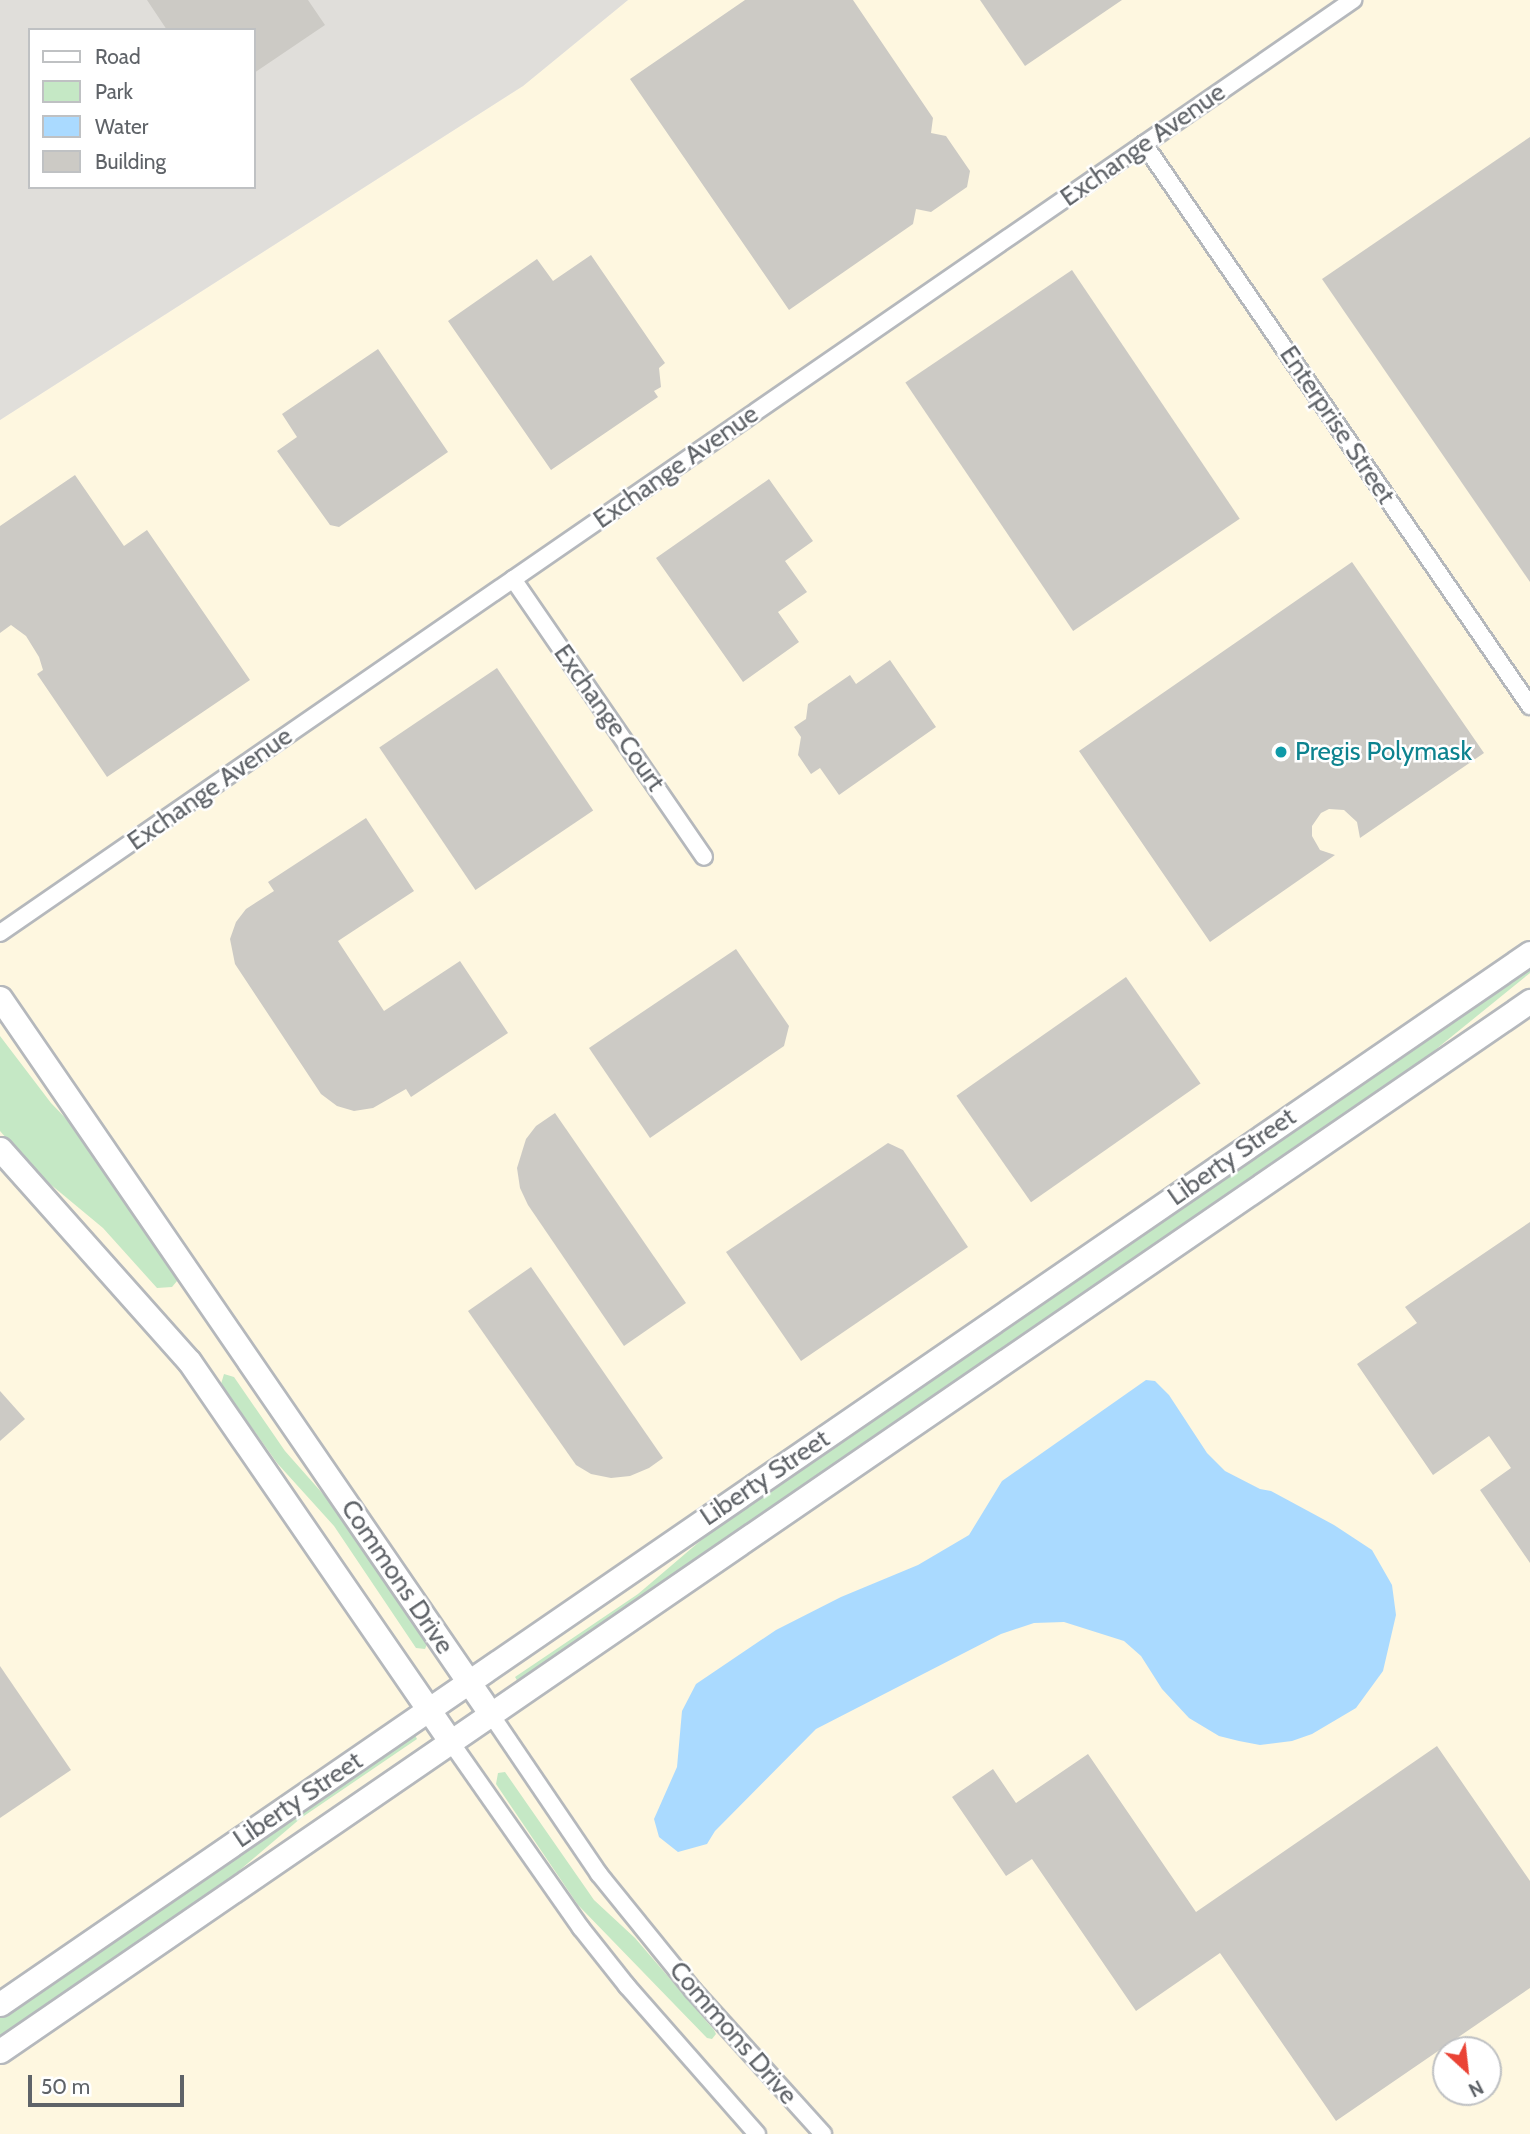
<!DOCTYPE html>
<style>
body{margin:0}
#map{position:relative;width:1530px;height:2134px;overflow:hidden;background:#f1efe8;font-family:Cabin,sans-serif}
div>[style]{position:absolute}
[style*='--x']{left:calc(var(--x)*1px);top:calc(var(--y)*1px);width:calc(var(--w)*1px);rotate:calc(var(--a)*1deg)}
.commercial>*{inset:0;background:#fef7e0}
.industrial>*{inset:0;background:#e0deda}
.green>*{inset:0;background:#c5e8c5}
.water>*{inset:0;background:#aadaff}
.building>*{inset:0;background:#cccac5;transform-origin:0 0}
.roads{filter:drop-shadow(2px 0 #b5b8bc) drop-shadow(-2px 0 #b5b8bc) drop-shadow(0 2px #b5b8bc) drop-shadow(0 -2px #b5b8bc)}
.street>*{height:16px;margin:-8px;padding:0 8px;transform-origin:8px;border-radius:8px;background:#fff}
.secondary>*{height:23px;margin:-11.5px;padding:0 11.5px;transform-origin:11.5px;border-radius:11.5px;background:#fff}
.dots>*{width:19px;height:19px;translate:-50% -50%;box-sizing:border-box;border:4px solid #fff;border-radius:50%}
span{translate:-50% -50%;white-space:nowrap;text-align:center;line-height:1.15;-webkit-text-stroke:5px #fff;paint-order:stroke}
.street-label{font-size:26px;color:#5f6368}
.culture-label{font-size:26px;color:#0d838f}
.left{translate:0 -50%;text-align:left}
.legend{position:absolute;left:28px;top:28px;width:228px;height:161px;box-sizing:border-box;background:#fff;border:2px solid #bfc1c3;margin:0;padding:9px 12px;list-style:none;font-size:21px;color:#5f6368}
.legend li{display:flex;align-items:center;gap:14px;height:35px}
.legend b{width:35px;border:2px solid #bfc1c3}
.north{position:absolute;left:1432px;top:2036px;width:70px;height:70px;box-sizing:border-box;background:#fff;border:2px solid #bfc1c3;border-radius:50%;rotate:153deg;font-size:19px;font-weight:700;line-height:28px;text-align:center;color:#5f6368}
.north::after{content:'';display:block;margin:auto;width:24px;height:32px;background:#ea4335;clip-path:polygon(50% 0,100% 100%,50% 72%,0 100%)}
.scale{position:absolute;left:28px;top:2075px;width:156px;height:32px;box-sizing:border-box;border:4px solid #5f6368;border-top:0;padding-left:9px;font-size:21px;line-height:24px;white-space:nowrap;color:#5f6368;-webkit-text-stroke:5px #fff;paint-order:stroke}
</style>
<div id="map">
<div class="commercial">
<div style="clip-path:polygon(evenodd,628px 0,1530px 0,1530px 2134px,0 2134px,0 420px,523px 86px,628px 0,1446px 2050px,1488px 2050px,1488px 2092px,1446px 2092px,1446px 2050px)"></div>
</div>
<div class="industrial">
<div style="clip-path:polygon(evenodd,0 0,628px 0,523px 86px,0 420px,0 0,30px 30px,254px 30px,254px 187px,30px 187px,30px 30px)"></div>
</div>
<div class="green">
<div style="clip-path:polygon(1530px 966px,1530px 973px,1419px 1063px,518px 1682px,515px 1677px,638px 1594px,726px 1519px)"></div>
<div style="clip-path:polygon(0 1036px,51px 1103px,77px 1130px,176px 1273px,177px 1281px,172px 1287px,157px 1288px,103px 1228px,38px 1174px,0 1131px)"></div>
<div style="clip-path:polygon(224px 1374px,234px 1377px,285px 1451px,346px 1520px,429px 1640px,425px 1649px,416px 1648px,334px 1526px,277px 1463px,221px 1384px)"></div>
<div style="clip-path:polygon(414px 1733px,417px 1739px,301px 1818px,207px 1898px,0 2039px,0 2018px)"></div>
<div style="clip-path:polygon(505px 1772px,594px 1900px,635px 1938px,714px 2030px,716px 2034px,712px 2039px,707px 2038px,578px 1905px,496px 1784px,498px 1773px)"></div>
</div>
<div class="water">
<div style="clip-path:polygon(1146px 1380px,1155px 1381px,1169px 1395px,1207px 1453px,1225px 1471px,1260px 1489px,1271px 1491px,1334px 1525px,1372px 1550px,1392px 1585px,1396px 1615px,1383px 1671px,1356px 1708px,1312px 1734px,1292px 1741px,1260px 1745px,1239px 1741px,1219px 1736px,1189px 1718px,1162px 1689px,1141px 1656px,1124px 1641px,1064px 1622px,1034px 1623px,1001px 1634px,816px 1729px,715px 1831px,707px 1844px,678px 1852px,659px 1837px,654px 1819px,677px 1767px,682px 1711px,696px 1684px,776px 1630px,841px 1597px,918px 1565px,969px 1535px,1002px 1481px)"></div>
</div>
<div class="building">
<div style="clip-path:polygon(147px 0,308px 0,325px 25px,254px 73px,254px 30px,167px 30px)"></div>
<div style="clip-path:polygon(745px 0,853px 0,933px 118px,931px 133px,946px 136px,970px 171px,967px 187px,931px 212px,916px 209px,913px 224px,789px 310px,630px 79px)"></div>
<div style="clip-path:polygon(980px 0,1122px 0,1025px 66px)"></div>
<div style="clip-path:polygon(1530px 137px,1530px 582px,1322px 279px)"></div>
<div style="clip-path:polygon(591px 255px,665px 363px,659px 368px,661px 387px,654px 391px,658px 397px,551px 470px,448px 321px,537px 259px,553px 281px)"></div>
<div style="left:1072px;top:270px;width:300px;height:201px;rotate:56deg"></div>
<div style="clip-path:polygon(378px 349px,448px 452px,339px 527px,330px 525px,277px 451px,297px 437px,282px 414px)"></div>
<div style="clip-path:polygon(75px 475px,124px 546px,147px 530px,250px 680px,107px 777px,37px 674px,43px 670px,39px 657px,26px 636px,11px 625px,0 633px,0 526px)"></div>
<div style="clip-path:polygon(769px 479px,813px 541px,785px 561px,807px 592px,778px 612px,799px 642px,743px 682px,656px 558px)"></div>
<div style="clip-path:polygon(1352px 562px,1484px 753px,1360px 838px,1357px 822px,1344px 810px,1329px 809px,1321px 813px,1312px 826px,1312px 836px,1320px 850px,1335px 855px,1210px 942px,1079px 751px)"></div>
<div style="clip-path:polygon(890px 660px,936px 727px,839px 795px,820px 768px,811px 774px,798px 755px,801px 737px,794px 727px,806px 719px,808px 704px,850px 675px,856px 684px)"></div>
<div style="left:497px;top:668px;width:172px;height:142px;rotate:56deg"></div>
<div style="clip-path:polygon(366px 818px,414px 891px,338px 941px,384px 1011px,460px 961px,508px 1033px,411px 1097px,406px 1089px,373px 1108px,354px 1111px,337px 1106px,321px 1094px,235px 964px,230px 939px,236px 922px,246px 909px,274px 891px,268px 882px)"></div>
<div style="clip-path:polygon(736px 949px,789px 1026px,784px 1046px,650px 1138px,589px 1048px)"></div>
<div style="left:1126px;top:977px;width:130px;height:207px;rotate:55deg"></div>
<div style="clip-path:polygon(555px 1113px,686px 1303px,624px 1346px,528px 1205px,520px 1188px,517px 1168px,526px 1139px,536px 1126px)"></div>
<div style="clip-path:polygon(888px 1143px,903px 1150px,968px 1247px,801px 1361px,726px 1252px)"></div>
<div style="clip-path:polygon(1530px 1222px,1530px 1563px,1480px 1490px,1511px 1468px,1489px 1436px,1433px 1475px,1357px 1364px,1417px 1323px,1405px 1307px)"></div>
<div style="clip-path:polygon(531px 1267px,663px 1458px,649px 1468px,630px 1476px,611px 1478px,591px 1474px,576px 1465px,468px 1311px)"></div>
<div style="clip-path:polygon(0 1391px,25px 1419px,0 1441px)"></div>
<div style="clip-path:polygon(0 1666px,71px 1770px,0 1818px)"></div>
<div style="clip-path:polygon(1437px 1746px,1530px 1881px,1530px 1988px,1336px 2121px,1220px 1953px,1136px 2011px,1032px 1859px,1006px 1876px,952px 1797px,993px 1769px,1016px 1803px,1088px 1754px,1196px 1912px)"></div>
</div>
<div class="roads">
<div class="street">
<div style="--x:1144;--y:144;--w:682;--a:55.52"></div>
<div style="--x:513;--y:579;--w:337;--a:55.5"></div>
<div style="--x:0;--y:933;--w:1644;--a:-34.59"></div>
<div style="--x:490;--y:1713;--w:194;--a:55.9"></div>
<div style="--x:599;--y:1874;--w:149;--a:51"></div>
<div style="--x:693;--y:1990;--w:194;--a:47.9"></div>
<div style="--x:450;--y:1741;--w:228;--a:55"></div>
<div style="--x:581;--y:1928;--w:74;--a:51.6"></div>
<div style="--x:627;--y:1986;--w:197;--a:48.7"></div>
</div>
<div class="secondary">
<div style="--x:0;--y:998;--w:867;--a:55.58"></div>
<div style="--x:0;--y:1149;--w:284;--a:48.3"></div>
<div style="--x:189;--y:1361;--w:461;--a:55.5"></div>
<div style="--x:0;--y:2004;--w:1856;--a:-34.49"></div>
<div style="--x:0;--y:2051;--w:1856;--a:-34.46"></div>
</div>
</div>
<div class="dots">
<div style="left:1281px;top:752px;background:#0f9aa8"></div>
</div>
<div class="street-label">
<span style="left:1143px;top:145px;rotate:-35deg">Exchange Avenue</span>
<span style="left:1337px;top:425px;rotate:56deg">Enterprise Street</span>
<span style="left:676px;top:467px;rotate:-35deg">Exchange Avenue</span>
<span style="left:609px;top:718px;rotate:55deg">Exchange Court</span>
<span style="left:210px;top:789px;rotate:-35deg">Exchange Avenue</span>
<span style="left:1232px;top:1157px;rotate:-35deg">Liberty Street</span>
<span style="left:765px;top:1478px;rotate:-34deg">Liberty Street</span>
<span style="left:397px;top:1577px;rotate:56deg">Commons Drive</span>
<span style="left:298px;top:1800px;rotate:-34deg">Liberty Street</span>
<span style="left:733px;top:2033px;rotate:49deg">Commons Drive</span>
</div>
<div class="culture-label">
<span class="left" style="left:1295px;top:752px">Pregis Polymask</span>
</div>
<ul class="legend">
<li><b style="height:9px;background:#fff"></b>Road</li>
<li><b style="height:19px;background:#c5e8c5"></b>Park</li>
<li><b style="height:19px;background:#aadaff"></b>Water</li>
<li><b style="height:19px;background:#cccac5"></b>Building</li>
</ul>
<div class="north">N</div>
<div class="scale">50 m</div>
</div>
